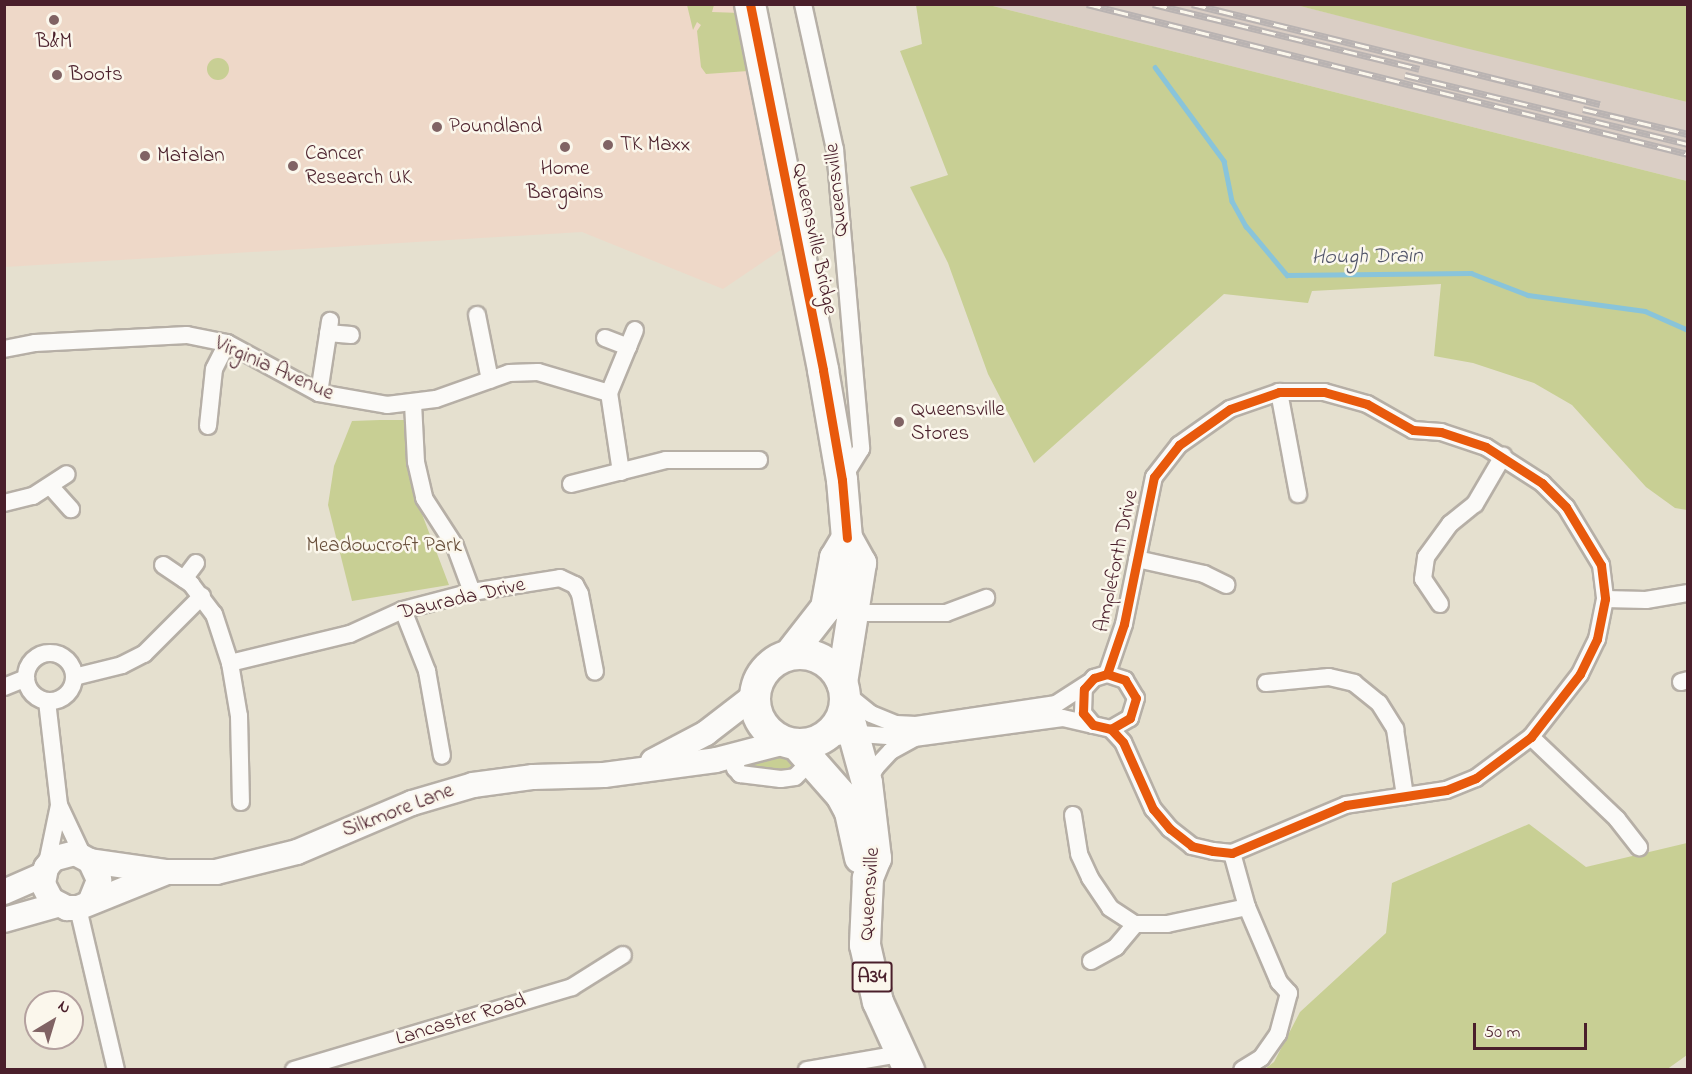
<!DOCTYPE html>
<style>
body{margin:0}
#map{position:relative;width:1692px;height:1074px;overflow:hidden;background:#e5e0cf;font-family:"Indie Flower",sans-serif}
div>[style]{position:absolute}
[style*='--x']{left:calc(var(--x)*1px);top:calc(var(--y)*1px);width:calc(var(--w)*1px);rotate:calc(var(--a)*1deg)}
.built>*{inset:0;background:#eed8c8}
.industrial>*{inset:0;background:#dacec5}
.green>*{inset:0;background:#c8cf94}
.round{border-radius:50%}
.stream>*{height:4.5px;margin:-2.25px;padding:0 2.25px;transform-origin:2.25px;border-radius:2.25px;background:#89c4da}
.roads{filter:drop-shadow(2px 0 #b6afa6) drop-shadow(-2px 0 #b6afa6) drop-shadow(0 2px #b6afa6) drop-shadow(0 -2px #b6afa6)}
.street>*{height:16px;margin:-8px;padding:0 8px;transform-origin:8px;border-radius:8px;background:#fbfaf8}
.street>.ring{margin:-8px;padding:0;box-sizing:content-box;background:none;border:16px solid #fbfaf8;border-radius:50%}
.secondary>*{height:24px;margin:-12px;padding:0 12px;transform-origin:12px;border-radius:12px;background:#fbfaf8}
.highway>*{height:30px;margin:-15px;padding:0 15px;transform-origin:15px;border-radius:15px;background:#fbfaf8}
.highway>.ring{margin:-15px;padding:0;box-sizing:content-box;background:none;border:30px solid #fbfaf8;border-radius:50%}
.rail>*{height:7px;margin-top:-3.5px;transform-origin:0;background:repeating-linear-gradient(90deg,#fbf7ec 0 14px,#b9b3b2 0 28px);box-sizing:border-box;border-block:2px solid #b9b3b2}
.cycleway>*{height:9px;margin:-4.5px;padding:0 4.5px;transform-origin:4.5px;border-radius:4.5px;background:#e8590c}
.dots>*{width:16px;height:16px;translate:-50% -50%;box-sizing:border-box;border:3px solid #fbf7ec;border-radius:50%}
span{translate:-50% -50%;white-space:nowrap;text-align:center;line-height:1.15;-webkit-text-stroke:5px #fbf7ec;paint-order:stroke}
.shield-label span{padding:2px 4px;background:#fbf7ec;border:2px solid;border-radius:4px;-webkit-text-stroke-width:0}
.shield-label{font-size:20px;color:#4a1f2b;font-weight:700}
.poi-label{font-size:21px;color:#4a1f2b}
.left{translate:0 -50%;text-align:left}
.street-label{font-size:21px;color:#4a1f2b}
.park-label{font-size:21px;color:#69503c}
.water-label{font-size:22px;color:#52556a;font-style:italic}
.frame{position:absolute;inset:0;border:6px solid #4a1f2b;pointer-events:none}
.north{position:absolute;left:24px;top:990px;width:60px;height:60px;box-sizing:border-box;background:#fbf7ec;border:2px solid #b4a19f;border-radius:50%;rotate:38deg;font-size:16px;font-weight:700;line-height:24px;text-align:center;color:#4a1f2b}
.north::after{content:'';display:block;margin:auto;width:21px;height:27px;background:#806364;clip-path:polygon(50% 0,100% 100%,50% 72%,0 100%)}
.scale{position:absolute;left:1473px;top:1023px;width:114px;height:27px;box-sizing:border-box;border:3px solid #4a1f2b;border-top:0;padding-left:8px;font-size:18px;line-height:21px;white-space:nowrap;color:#4a1f2b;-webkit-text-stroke:4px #fbf7ec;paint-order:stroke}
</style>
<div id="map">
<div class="built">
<div style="clip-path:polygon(5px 5px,740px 5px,785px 247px,723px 289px,582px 232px,5px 267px)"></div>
</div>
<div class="industrial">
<div style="clip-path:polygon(989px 5px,1296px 5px,1687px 102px,1687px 181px)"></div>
</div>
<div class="green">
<div style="clip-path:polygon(687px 5px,714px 5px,712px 12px,740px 13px,748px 71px,706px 74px,701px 67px,697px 31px,701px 25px,697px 22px,693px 30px)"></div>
<div style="clip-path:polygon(916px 5px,989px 5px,1687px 181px,1687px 510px,1675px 508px,1646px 487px,1572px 405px,1534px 383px,1473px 363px,1434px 356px,1441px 284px,1312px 291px,1308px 303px,1224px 294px,1034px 463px,988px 374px,948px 263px,910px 187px,948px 175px,900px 51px,922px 44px)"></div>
<div style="clip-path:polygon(1296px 5px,1687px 5px,1687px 102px,1461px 47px)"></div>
<div class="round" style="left:207px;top:58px;width:22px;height:22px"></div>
<div style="clip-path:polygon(380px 420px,405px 420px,414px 493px,449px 585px,352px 601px,328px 505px,334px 466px,352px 421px)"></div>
<div style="clip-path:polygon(770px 755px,789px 758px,794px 765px,790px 770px,751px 766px,751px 760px)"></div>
<div style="clip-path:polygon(1529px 824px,1586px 867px,1687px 843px,1687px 1055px,1666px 1070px,1265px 1069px,1274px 1062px,1300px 1012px,1386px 933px,1392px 883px)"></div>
</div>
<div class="stream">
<div style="--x:1155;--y:67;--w:117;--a:53.7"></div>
<div style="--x:1224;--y:161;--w:41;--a:78.7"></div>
<div style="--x:1232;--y:201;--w:29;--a:61"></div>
<div style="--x:1246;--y:226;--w:64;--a:50.1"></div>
<div style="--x:1287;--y:275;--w:184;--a:-0.6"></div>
<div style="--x:1471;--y:273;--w:61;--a:21.1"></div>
<div style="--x:1528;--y:295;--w:118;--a:7.8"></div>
<div style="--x:1645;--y:311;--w:47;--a:23.8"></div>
</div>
<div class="roads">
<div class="street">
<div style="--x:803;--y:4;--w:148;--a:77.6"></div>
<div style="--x:835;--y:149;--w:301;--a:85"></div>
<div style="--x:861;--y:449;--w:36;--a:122"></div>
<div style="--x:477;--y:315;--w:66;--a:78.7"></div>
<div style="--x:328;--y:333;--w:23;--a:5"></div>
<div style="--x:605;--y:338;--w:25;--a:21"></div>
<div style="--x:4;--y:349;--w:32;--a:-11"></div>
<div style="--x:35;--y:343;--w:152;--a:-3"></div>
<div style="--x:187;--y:335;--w:41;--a:11.3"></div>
<div style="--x:227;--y:343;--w:105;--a:28.5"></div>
<div style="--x:319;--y:393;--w:69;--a:10"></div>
<div style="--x:387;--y:405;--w:49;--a:-7"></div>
<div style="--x:436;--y:399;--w:77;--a:-19.6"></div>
<div style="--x:509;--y:373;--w:29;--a:-2"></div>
<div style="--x:538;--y:372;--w:74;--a:16.5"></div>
<div style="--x:1279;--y:392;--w:104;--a:79.4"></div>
<div style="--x:319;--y:393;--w:73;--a:-81.3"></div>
<div style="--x:413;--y:403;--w:59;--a:87.1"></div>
<div style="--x:416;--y:462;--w:37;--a:77"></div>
<div style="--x:424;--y:498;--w:57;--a:57.1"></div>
<div style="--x:455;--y:546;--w:49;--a:69.7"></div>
<div style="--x:208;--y:426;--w:57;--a:-84"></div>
<div style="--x:214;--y:369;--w:29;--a:-63"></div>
<div style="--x:621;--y:472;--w:80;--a:-98.6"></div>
<div style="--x:609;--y:393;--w:68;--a:-67.6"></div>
<div style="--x:571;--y:484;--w:98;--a:-14.2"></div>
<div style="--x:666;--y:460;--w:93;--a:0"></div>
<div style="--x:51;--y:487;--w:30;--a:48"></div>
<div style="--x:4;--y:503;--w:30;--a:-14"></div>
<div style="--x:33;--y:496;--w:40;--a:-32.9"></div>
<div style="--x:1137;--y:559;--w:69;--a:12.6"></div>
<div style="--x:1204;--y:574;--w:25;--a:26"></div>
<div style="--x:163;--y:565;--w:34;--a:34"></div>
<div style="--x:191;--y:584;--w:38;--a:53"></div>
<div style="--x:214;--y:614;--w:52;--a:71.9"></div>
<div style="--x:230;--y:663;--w:54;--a:80.4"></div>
<div style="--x:239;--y:716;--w:86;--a:88.7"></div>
<div style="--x:184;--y:579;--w:20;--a:-53"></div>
<div style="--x:1605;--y:599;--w:41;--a:1.4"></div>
<div style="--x:1646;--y:600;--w:43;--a:-9.5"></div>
<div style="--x:1440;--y:604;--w:30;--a:-124"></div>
<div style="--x:1423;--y:579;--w:22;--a:-82"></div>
<div style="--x:1426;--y:557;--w:41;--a:-54"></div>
<div style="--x:1450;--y:524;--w:32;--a:-39"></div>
<div style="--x:1475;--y:504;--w:56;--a:-59.7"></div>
<div style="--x:403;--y:610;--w:66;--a:68.5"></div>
<div style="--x:427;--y:671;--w:86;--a:80"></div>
<div style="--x:852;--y:613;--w:94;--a:0"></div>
<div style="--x:946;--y:613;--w:43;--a:-20.6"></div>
<div class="ring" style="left:26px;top:653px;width:32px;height:32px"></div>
<div style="--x:230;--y:663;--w:123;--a:-13.6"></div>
<div style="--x:350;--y:634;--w:58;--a:-24.4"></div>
<div style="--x:403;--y:610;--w:71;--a:-14.6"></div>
<div style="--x:472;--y:592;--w:89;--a:-9"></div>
<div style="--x:560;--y:578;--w:17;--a:25"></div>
<div style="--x:575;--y:585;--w:10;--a:61"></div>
<div style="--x:580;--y:594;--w:79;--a:79.1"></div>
<div style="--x:1107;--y:674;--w:53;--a:-71.2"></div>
<div style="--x:1124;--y:624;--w:150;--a:-78.5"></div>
<div style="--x:1154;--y:477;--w:41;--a:-52"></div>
<div style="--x:1179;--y:445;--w:62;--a:-35.2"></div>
<div style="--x:1230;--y:409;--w:52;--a:-19.1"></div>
<div style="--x:1279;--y:392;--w:45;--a:0"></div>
<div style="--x:1324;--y:392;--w:45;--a:15.6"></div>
<div style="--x:1367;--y:404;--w:53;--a:29.5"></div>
<div style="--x:1413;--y:430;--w:28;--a:4"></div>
<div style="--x:1441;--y:432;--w:47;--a:18.4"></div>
<div style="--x:1486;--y:447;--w:67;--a:32.7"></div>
<div style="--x:1542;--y:483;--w:34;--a:45"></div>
<div style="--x:1566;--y:507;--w:68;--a:58.9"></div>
<div style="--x:1601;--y:565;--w:34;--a:83"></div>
<div style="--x:1605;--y:599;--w:41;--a:101.3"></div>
<div style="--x:1597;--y:639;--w:39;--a:116"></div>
<div style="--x:1580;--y:674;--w:80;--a:127.9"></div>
<div style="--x:1531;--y:737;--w:69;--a:143.3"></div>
<div style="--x:1476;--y:778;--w:32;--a:158"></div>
<div style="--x:1446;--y:790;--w:101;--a:171.5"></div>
<div style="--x:1346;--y:805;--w:124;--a:157.2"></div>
<div style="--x:1232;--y:853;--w:19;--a:-174"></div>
<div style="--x:1213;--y:851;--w:22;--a:-167"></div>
<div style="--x:1192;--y:846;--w:28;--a:-142"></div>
<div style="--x:1170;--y:829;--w:26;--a:-130"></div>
<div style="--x:1153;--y:809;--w:73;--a:-114.1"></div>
<div style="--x:1123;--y:742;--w:18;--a:-133"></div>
<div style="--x:1111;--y:729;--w:18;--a:-167"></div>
<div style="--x:1093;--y:725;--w:16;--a:-130"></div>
<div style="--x:1083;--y:713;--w:24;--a:-88"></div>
<div style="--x:1084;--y:689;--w:15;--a:-48"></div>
<div style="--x:1094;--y:678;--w:14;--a:-17"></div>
<div style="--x:1107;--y:674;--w:19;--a:18"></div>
<div style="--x:1125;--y:680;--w:21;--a:59"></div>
<div style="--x:1136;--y:698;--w:21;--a:107"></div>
<div style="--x:1130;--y:718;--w:22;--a:150"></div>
<div style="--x:74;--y:677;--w:49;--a:-14"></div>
<div style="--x:122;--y:665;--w:25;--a:-27"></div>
<div style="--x:144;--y:654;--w:82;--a:-45"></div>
<div style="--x:1681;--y:682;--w:7;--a:-16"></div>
<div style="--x:1266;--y:683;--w:63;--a:-5.4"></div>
<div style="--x:1329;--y:677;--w:26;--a:13"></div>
<div style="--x:1354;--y:683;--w:32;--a:39"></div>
<div style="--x:1379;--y:703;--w:31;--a:58"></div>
<div style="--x:1395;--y:729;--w:68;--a:81.5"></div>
<div style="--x:4;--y:687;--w:24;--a:-22"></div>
<div style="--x:845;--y:693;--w:33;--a:39"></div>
<div style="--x:871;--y:714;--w:27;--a:22"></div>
<div style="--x:896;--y:724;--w:20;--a:3"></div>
<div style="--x:916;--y:725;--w:142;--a:-8.5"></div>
<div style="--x:1056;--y:704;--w:37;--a:-33"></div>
<div style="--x:47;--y:701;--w:105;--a:83.4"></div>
<div style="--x:59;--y:805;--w:56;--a:64.8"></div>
<div style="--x:1531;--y:737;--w:119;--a:43.6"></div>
<div style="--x:1617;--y:819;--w:36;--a:52"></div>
<div style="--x:820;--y:739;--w:40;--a:-7.1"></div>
<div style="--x:860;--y:734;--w:54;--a:4.2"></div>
<div style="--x:914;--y:738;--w:150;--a:-7.6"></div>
<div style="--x:1063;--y:718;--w:31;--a:13"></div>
<div style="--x:739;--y:755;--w:14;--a:107"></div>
<div style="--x:735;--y:768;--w:8;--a:50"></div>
<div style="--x:740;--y:774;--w:41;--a:7"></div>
<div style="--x:781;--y:779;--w:14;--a:-8"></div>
<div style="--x:795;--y:777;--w:11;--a:-45"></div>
<div style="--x:803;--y:769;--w:16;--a:-90"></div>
<div style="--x:867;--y:783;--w:18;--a:-61"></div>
<div style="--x:876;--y:767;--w:22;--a:-47"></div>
<div style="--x:891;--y:751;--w:26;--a:-29"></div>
<div style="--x:1073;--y:815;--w:39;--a:81"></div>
<div style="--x:1079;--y:854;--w:26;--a:65"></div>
<div style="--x:1090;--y:878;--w:36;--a:56"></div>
<div style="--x:1110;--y:908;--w:30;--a:33"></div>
<div style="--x:1232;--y:853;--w:56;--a:74.5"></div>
<div style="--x:1247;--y:907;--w:82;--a:66.9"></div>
<div style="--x:1279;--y:982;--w:15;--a:48"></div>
<div style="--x:1289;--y:993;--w:42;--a:105"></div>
<div style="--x:1278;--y:1034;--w:29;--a:125"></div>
<div style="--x:1261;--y:1058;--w:22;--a:148"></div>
<div style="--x:46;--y:868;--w:64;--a:-78.3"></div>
<div style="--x:78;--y:908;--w:166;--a:76.8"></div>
<div style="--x:1135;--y:924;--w:32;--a:0"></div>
<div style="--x:1167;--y:924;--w:82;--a:-12"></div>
<div style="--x:1091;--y:961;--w:29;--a:-29"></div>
<div style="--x:1116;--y:947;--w:30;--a:-50"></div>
<div style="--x:294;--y:1070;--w:290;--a:-16.6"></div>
<div style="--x:572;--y:987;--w:60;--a:-32.1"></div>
<div style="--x:807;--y:1070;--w:94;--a:-9.8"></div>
</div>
<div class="secondary">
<div style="--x:653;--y:761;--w:60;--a:-27.8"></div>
<div style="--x:706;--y:733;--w:61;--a:-37.6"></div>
<div style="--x:90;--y:861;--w:76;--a:8.3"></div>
<div style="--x:165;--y:872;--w:51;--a:0"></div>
<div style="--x:216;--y:872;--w:83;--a:-13.9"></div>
<div style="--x:297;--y:852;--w:125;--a:-23.1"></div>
<div style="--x:412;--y:803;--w:64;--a:-16.4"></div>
<div style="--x:473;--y:785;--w:61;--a:-7.6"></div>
<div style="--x:533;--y:777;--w:71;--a:-1.6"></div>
<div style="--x:604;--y:775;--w:113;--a:-7.6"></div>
<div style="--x:716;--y:760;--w:71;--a:-14.6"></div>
<div style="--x:4;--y:892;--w:43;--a:-23.6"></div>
<div style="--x:91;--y:900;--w:22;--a:-68"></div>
<div style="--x:99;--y:880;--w:21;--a:-115"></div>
<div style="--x:90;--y:861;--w:17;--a:-152"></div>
<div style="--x:75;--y:853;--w:23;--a:165"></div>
<div style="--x:53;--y:859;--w:11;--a:128"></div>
<div style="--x:46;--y:868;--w:16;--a:101"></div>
<div style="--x:43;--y:884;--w:18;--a:63"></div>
<div style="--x:51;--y:900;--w:18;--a:27"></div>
<div style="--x:67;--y:908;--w:11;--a:0"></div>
<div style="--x:78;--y:908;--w:93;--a:-22.1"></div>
<div style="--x:4;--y:920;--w:55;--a:-15.8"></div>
</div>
<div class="highway">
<div style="--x:750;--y:4;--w:373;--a:78.7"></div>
<div style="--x:823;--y:370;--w:112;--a:80.2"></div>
<div style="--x:842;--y:480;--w:58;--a:85.1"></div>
<div style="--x:847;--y:538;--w:29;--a:61"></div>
<div style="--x:861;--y:563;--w:121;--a:99"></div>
<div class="ring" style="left:755px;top:654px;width:60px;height:60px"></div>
<div style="--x:790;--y:654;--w:58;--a:-52"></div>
<div style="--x:826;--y:608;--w:51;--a:-79.8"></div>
<div style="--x:835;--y:558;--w:23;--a:-59"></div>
<div style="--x:845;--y:703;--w:83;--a:74.6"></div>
<div style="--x:867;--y:783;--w:76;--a:83.2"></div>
<div style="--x:876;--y:858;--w:22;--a:112"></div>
<div style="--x:868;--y:878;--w:67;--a:92.6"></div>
<div style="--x:865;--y:945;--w:58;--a:77.2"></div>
<div style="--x:878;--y:1002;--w:75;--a:65.5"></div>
<div style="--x:796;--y:744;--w:68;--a:48.6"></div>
<div style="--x:841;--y:795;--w:19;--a:62"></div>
<div style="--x:850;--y:812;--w:47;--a:77.7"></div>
</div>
</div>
<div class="rail">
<div style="--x:1087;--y:4;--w:619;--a:14.01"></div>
<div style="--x:1153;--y:4;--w:274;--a:13.7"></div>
<div style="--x:1192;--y:4;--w:420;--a:13.8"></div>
<div style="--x:1405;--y:75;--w:291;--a:13.7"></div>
<div style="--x:1583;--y:109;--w:108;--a:13.4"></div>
</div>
<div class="cycleway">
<div style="--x:750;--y:4;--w:373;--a:78.7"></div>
<div style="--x:823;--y:370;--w:112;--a:80.2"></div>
<div style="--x:842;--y:480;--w:58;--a:85.1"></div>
<div style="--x:1107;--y:674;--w:53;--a:-71.2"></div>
<div style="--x:1124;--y:624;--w:150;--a:-78.5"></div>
<div style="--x:1154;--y:477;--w:41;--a:-52"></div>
<div style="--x:1179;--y:445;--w:62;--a:-35.2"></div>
<div style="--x:1230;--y:409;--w:52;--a:-19.1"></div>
<div style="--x:1279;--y:392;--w:45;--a:0"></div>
<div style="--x:1324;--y:392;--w:45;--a:15.6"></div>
<div style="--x:1367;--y:404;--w:53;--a:29.5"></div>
<div style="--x:1413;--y:430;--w:28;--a:4"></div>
<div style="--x:1441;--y:432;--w:47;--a:18.4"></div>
<div style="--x:1486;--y:447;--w:67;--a:32.7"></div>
<div style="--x:1542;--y:483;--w:34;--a:45"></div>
<div style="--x:1566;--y:507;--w:68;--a:58.9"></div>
<div style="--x:1601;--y:565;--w:34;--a:83"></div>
<div style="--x:1605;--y:599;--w:41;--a:101.3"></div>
<div style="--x:1597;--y:639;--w:39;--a:116"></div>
<div style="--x:1580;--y:674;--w:80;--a:127.9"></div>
<div style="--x:1531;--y:737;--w:69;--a:143.3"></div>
<div style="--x:1476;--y:778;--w:32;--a:158"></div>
<div style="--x:1446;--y:790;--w:101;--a:171.5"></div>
<div style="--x:1346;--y:805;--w:124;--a:157.2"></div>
<div style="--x:1232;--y:853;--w:19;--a:-174"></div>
<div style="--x:1213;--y:851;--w:22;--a:-167"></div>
<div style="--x:1192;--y:846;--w:28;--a:-142"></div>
<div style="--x:1170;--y:829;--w:26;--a:-130"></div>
<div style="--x:1153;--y:809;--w:73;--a:-114.1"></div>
<div style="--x:1123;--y:742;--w:18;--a:-133"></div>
<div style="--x:1111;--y:729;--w:18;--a:-167"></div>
<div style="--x:1093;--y:725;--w:16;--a:-130"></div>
<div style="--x:1083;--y:713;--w:24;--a:-88"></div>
<div style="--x:1084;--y:689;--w:15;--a:-48"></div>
<div style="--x:1094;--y:678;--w:14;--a:-17"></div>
<div style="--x:1107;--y:674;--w:19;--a:18"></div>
<div style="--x:1125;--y:680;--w:21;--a:59"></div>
<div style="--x:1136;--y:698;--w:21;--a:107"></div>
<div style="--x:1130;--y:718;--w:22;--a:150"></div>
</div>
<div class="dots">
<div style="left:54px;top:20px;background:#806364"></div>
<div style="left:57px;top:75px;background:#806364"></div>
<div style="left:437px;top:127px;background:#806364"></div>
<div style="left:608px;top:145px;background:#806364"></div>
<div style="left:565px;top:147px;background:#806364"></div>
<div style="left:145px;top:156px;background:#806364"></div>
<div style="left:293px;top:166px;background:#806364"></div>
<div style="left:899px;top:422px;background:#806364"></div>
</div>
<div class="shield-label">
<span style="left:872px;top:977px">A34</span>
</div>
<div class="poi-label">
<span style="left:54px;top:42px">B&amp;M</span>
<span class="left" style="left:69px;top:75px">Boots</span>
<span class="left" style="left:449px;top:127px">Poundland</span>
<span class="left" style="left:620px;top:145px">TK Maxx</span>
<span class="left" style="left:305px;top:166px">Cancer<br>Research UK</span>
<span class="left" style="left:157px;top:156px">Matalan</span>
<span style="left:565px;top:181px">Home<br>Bargains</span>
<span class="left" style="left:911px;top:422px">Queensville<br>Stores</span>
</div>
<div class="street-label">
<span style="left:837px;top:190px;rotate:-96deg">Queensville</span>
<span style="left:814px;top:239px;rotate:78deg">Queensville Bridge</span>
<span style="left:274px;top:369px;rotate:24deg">Virginia Avenue</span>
<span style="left:1117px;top:561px;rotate:-78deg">Ampleforth Drive</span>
<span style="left:462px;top:599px;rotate:-13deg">Daurada Drive</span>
<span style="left:398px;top:811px;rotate:-21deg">Silkmore Lane</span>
<span style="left:870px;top:894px;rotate:-86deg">Queensville</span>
<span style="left:461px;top:1020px;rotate:-17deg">Lancaster Road</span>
</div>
<div class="park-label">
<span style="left:384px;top:546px">Meadowcroft Park</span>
</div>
<div class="water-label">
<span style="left:1367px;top:258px;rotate:-1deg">Hough Drain</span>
</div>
<div class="frame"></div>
<div class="north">N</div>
<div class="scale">50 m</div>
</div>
